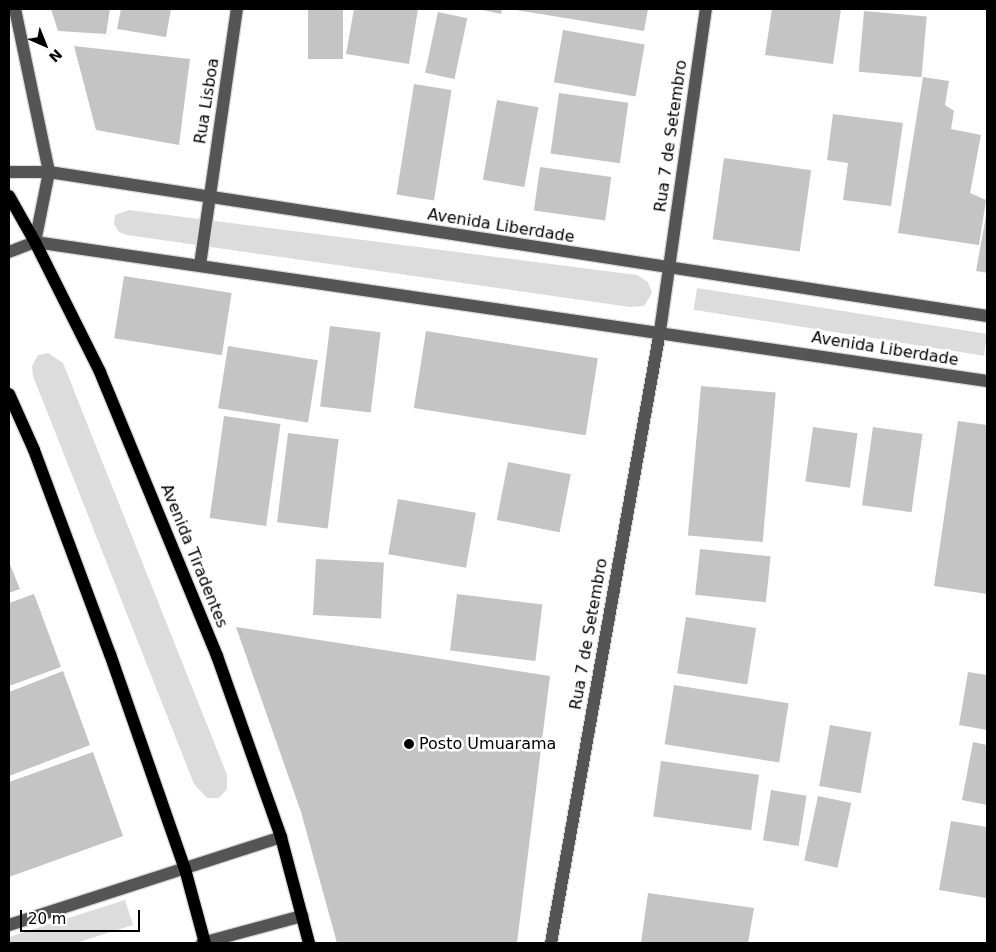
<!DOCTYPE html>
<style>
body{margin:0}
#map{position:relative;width:996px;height:952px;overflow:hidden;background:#fff;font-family:"DejaVu Sans",sans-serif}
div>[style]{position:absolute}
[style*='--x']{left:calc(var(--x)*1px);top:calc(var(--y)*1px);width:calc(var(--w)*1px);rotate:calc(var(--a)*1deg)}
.green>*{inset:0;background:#dcdcdc;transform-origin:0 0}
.building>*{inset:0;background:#c4c4c4;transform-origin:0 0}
.roads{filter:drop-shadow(1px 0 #dbdbdb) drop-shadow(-1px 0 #dbdbdb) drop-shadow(0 1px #dbdbdb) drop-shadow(0 -1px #dbdbdb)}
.minor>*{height:12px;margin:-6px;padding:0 6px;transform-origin:6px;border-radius:6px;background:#555}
.major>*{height:12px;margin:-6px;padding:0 6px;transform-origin:6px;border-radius:6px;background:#000}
.dots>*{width:14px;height:14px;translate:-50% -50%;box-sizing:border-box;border:2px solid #fff;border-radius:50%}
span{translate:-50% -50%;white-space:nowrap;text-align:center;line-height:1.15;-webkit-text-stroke:5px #fff;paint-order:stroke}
.street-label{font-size:16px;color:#000}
.poi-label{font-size:16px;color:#000}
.left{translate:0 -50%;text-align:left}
.frame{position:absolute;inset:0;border:10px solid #000;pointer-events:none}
.north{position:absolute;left:20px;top:20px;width:50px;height:50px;-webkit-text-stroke:4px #fff;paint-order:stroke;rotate:136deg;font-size:14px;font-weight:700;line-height:20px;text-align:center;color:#000}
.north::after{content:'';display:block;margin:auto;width:18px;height:22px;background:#000;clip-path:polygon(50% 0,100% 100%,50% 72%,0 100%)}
.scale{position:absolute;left:20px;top:910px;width:120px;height:22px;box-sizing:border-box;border:2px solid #000;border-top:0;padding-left:6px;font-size:15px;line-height:18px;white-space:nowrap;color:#000;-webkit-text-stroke:4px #fff;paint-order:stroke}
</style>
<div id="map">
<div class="green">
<div style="clip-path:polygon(129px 210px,637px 275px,648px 282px,652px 293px,644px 306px,630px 307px,127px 235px,119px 232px,114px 224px,115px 215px)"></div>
<div style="left:697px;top:288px;width:294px;height:22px;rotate:9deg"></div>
<div style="clip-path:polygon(48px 353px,63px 363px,227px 775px,227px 789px,219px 798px,207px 798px,194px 784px,33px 376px,32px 366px,38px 355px)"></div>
<div style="clip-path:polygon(125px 900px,133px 925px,76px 943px,9px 943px,9px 937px)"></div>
</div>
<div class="building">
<div style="clip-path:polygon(51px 9px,110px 9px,106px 34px,58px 31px)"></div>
<div style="clip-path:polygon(121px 9px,171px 9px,166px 37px,117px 29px)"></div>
<div style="left:308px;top:9px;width:35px;height:50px"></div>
<div style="clip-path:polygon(354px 9px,418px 9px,409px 64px,346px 54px)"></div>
<div style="clip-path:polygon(478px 9px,502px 9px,501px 14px)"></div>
<div style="clip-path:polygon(510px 9px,648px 9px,644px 31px)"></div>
<div style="clip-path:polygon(772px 9px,841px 9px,833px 64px,765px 55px)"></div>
<div style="left:864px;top:11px;width:63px;height:61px;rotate:5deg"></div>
<div style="left:438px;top:12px;width:30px;height:62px;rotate:12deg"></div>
<div style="left:563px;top:30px;width:83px;height:53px;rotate:10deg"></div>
<div style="clip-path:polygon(74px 46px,190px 59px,179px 145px,96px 130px)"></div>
<div style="clip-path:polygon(923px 77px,949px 81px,945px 105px,954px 111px,951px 129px,981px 135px,970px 193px,986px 200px,979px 245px,898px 233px)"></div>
<div style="left:414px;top:84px;width:38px;height:112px;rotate:9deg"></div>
<div style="left:559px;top:93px;width:70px;height:61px;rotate:8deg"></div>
<div style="left:497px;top:100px;width:42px;height:81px;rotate:10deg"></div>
<div style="clip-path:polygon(833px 114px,903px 123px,891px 206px,843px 200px,848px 163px,827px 160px)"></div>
<div style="left:724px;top:158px;width:88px;height:82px;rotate:8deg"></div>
<div style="left:540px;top:167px;width:72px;height:44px;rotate:8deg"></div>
<div style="clip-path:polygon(986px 216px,987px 216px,987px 273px,976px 271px)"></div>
<div style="left:124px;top:276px;width:109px;height:63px;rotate:9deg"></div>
<div style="left:330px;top:326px;width:51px;height:81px;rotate:7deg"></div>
<div style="left:426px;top:331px;width:174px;height:78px;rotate:9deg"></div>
<div style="left:228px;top:346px;width:91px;height:63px;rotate:9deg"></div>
<div style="left:701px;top:386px;width:75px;height:150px;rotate:5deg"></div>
<div style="left:224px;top:416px;width:57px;height:103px;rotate:8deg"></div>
<div style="clip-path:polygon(958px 421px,987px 425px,987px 594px,934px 586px)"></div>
<div style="left:813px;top:427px;width:45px;height:55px;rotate:8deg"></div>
<div style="left:873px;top:427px;width:50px;height:79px;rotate:8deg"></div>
<div style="left:288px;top:433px;width:51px;height:90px;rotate:7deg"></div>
<div style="left:508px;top:462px;width:64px;height:59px;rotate:11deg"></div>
<div style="left:398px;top:499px;width:79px;height:56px;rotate:10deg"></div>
<div style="left:700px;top:549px;width:71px;height:46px;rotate:6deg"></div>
<div style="left:316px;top:559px;width:68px;height:56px;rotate:3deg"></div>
<div style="clip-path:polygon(9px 562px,20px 589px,9px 593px)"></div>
<div style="clip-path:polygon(34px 594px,61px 667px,9px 686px,9px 603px)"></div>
<div style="left:457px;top:594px;width:86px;height:57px;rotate:7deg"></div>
<div style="left:686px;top:617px;width:71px;height:57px;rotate:9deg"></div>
<div style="clip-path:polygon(236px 627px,550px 676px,517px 943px,337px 943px,301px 812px)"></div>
<div style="clip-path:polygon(63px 671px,90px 745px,9px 776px,9px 692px)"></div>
<div style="clip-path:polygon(968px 672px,987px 675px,987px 730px,959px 725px)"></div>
<div style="left:674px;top:685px;width:116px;height:60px;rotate:9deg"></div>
<div style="left:830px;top:725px;width:42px;height:62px;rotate:10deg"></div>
<div style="clip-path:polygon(973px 742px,987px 745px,987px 805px,962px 800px)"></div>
<div style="clip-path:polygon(93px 752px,123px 836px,9px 877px,9px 782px)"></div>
<div style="left:661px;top:761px;width:99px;height:56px;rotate:8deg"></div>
<div style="left:771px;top:790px;width:36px;height:51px;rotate:9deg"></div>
<div style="left:818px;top:796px;width:34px;height:66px;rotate:12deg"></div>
<div style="clip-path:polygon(951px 821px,987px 827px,987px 898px,939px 890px)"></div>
<div style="clip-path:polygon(648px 893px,754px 908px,748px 943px,641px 943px)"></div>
</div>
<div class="roads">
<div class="minor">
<div style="--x:15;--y:9;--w:167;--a:78.2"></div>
<div style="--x:49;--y:172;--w:71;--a:101.3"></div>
<div style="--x:9;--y:172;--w:40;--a:0"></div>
<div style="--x:49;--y:172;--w:949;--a:8.73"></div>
<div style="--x:35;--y:242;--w:962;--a:8.31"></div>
<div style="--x:9;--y:252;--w:28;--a:-21"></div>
<div style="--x:200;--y:265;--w:259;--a:-81.8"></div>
<div style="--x:9;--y:925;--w:286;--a:-17.9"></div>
<div style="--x:202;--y:943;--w:104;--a:-15.1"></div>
<div style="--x:551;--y:943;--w:622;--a:-79.9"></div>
<div style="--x:660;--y:331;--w:325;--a:-81.9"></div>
</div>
<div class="major">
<div style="--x:9;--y:196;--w:53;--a:60.5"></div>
<div style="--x:35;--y:242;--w:145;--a:63.4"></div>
<div style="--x:100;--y:372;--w:307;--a:67.6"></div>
<div style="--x:217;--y:656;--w:192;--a:70.5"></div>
<div style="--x:281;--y:837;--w:110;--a:75.2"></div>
<div style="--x:9;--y:394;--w:61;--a:65.9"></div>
<div style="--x:34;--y:450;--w:218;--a:69.6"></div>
<div style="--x:110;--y:654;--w:228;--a:70.8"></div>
<div style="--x:185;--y:869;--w:77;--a:74.9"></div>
</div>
</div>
<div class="dots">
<div style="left:409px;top:744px;background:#000"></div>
</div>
<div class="street-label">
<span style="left:207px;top:101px;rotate:-81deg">Rua Lisboa</span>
<span style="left:671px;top:136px;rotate:-82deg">Rua 7 de Setembro</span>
<span style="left:501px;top:226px;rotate:9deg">Avenida Liberdade</span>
<span style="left:885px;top:349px;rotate:9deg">Avenida Liberdade</span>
<span style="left:194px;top:556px;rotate:68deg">Avenida Tiradentes</span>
<span style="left:589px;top:634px;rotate:-80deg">Rua 7 de Setembro</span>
</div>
<div class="poi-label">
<span class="left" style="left:419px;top:744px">Posto Umuarama</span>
</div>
<div class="frame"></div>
<div class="north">N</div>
<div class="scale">20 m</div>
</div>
